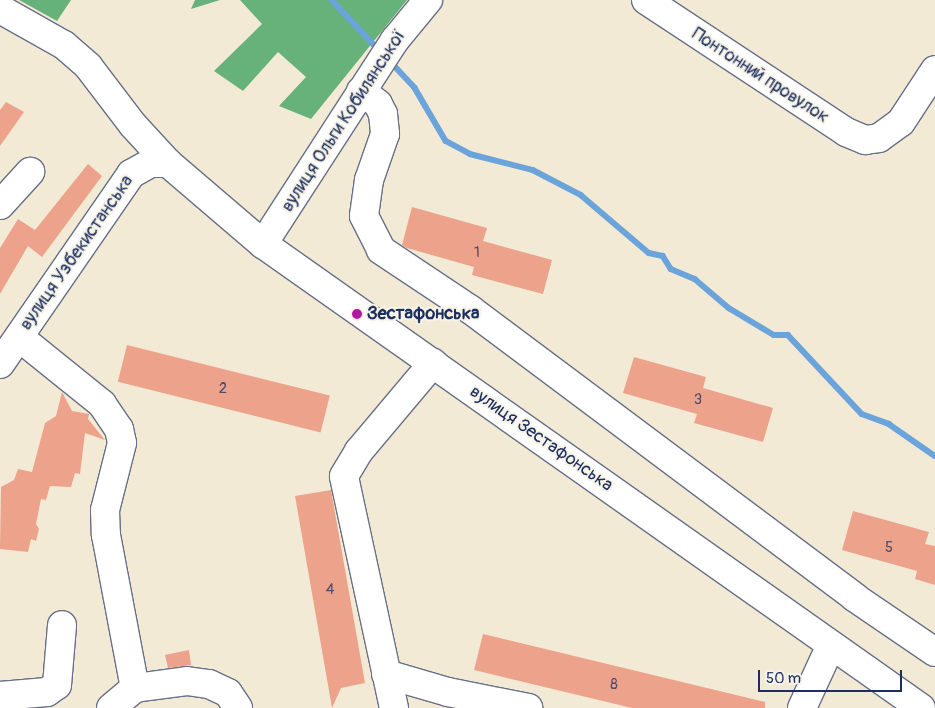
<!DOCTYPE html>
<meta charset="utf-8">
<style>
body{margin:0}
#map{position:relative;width:935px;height:708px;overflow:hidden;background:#f3ead5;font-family:Pangolin,sans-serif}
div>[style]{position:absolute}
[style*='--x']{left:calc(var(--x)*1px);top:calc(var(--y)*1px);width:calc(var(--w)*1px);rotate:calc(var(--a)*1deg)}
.forest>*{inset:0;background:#67b27a}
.stream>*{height:5.5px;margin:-2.75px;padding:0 2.75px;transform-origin:2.75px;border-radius:2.75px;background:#6ba4da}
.building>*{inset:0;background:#eda28c;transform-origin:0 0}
.roads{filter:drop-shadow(1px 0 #677088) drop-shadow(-1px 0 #677088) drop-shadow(0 1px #677088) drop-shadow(0 -1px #677088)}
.minor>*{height:28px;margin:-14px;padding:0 14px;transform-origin:14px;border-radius:14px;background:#fff}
.dots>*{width:14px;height:14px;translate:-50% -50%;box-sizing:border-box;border:2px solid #f7f3e8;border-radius:50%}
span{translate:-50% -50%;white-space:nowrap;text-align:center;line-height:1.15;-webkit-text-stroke:4px #f7f3e8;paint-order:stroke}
.number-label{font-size:15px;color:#504c6a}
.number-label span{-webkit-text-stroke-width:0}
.street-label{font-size:18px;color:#1b2f5e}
.poi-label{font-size:18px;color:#1b2f5e;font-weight:700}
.left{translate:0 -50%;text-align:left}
.scale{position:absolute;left:758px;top:670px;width:144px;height:22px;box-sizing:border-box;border:2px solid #1b2f5e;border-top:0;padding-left:6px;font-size:15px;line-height:18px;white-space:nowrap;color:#1b2f5e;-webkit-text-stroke:4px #f7f3e8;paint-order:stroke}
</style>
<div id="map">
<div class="forest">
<div style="clip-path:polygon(19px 0,71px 0,57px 21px)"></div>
<div style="clip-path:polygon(195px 0,220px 0,191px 9px)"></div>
<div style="clip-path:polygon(240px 0,407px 0,311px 119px,279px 106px,306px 77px,278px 52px,243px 91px,214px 71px,262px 24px)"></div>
</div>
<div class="stream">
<div style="--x:332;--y:0;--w:69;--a:46.8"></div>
<div style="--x:389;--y:60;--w:38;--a:47"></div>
<div style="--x:415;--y:88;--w:61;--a:59.7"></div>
<div style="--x:446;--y:141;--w:27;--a:28"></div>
<div style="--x:470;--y:154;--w:65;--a:14.3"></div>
<div style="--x:533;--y:170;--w:54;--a:27.5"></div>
<div style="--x:581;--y:195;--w:89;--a:40.5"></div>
<div style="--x:649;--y:253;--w:14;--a:12"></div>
<div style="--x:663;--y:256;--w:15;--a:58"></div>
<div style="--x:671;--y:269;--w:26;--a:23"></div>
<div style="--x:695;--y:279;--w:45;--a:40.5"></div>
<div style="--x:729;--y:308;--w:52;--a:31"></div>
<div style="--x:774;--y:335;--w:14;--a:0"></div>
<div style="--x:788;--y:335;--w:108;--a:46.9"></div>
<div style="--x:862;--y:414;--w:29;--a:20"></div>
<div style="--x:889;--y:424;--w:56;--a:34.8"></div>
</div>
<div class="building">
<div style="clip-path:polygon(6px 102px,24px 112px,0 146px,0 110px)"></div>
<div style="clip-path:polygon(88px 164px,102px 176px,42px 257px,28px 246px,0 294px,0 248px,18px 219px,35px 230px)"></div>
<div style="clip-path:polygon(412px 207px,487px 228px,483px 241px,552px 260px,543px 294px,472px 275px,474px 267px,407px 248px,402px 245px)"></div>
<div style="left:127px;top:345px;width:209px;height:38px;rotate:14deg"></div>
<div style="clip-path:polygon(634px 357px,706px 377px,703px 388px,773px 408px,763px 442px,694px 423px,697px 414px,623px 393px)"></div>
<div style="clip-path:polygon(62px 392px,72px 411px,89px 414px,88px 419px,105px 440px,85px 433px,80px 474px,75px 473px,71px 487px,50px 486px,46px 500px,41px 499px,36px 524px,39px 529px,36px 541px,31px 539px,28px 552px,0 549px,1px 487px,14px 480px,18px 469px,32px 472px,45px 423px,56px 416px)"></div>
<div style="clip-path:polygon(331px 490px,365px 683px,341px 688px,332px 708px,295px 496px)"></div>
<div style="clip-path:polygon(853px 511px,929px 532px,925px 544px,935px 546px,935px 585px,915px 579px,917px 571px,842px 550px)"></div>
<div style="clip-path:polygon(483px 634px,765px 702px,765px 708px,632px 708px,474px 670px)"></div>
<div style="clip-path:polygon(189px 650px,191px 665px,168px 668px,165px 655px)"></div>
</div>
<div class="roads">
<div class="minor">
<div style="--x:646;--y:0;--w:240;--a:33.4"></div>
<div style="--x:846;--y:132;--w:21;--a:23"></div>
<div style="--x:865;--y:140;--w:14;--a:-8"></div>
<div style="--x:879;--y:138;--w:27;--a:-36"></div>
<div style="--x:901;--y:122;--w:62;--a:-56.8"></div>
<div style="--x:0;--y:9;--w:73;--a:29.4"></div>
<div style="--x:64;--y:45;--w:32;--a:41"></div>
<div style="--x:88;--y:66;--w:74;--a:52.7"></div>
<div style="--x:133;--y:125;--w:52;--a:47.4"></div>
<div style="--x:168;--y:163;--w:125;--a:40.5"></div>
<div style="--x:263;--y:244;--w:805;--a:35.19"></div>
<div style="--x:361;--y:91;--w:21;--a:37"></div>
<div style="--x:378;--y:104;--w:11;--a:63"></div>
<div style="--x:383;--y:114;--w:20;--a:84"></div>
<div style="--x:385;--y:134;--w:49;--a:109.2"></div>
<div style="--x:369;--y:180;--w:36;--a:98"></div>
<div style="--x:364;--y:216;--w:38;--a:63"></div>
<div style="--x:381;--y:250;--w:108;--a:33.7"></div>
<div style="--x:471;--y:310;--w:479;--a:36.8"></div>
<div style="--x:854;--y:597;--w:98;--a:34.2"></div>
<div style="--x:0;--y:205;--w:45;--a:-47.7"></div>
<div style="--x:263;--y:244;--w:243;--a:-57.1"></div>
<div style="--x:395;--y:40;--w:52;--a:-50.5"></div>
<div style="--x:19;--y:337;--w:107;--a:38.9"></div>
<div style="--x:102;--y:404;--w:30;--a:56"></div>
<div style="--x:119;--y:429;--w:14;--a:78"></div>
<div style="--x:122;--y:443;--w:69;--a:104.2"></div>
<div style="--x:105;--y:510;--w:25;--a:88"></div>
<div style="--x:106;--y:535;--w:156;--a:79.3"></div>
<div style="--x:0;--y:364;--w:231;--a:-55.4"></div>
<div style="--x:131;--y:174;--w:23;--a:-29"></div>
<div style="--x:151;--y:163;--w:17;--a:0"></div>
<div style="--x:386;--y:674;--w:65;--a:16.2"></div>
<div style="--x:448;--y:692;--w:82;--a:11.3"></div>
<div style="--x:0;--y:696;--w:47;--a:-4.9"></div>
<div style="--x:47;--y:692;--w:12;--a:-35"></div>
<div style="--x:57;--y:685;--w:60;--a:-85.2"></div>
<div style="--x:111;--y:708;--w:31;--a:-40"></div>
<div style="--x:135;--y:688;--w:52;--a:-7.7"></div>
<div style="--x:187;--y:681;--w:22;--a:8"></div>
<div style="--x:209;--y:684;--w:21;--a:25"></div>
<div style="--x:228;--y:693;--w:18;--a:56"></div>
<div style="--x:394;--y:708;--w:237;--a:-102.2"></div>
<div style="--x:344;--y:476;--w:29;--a:-59"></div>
<div style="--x:359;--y:451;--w:115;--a:-49.9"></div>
<div style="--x:802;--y:708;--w:69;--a:-65.3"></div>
</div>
</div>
<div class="dots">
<div style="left:357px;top:314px;background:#b5179e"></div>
</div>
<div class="number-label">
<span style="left:477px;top:253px">1</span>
<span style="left:223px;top:389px">2</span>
<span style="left:698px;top:400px">3</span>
<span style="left:889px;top:548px">5</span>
<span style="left:330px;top:590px">4</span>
<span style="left:614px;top:685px">8</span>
</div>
<div class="street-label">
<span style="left:760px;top:76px;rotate:33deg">Понтонний провулок</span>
<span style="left:344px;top:121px;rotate:-57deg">вулиця Ольги Кобилянської</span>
<span style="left:77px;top:253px;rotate:-55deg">вулиця Узбекистанська</span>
<span style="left:541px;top:439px;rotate:35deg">вулиця Зестафонська</span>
</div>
<div class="poi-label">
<span class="left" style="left:367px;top:314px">Зестафонська</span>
</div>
<div class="scale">50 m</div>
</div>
